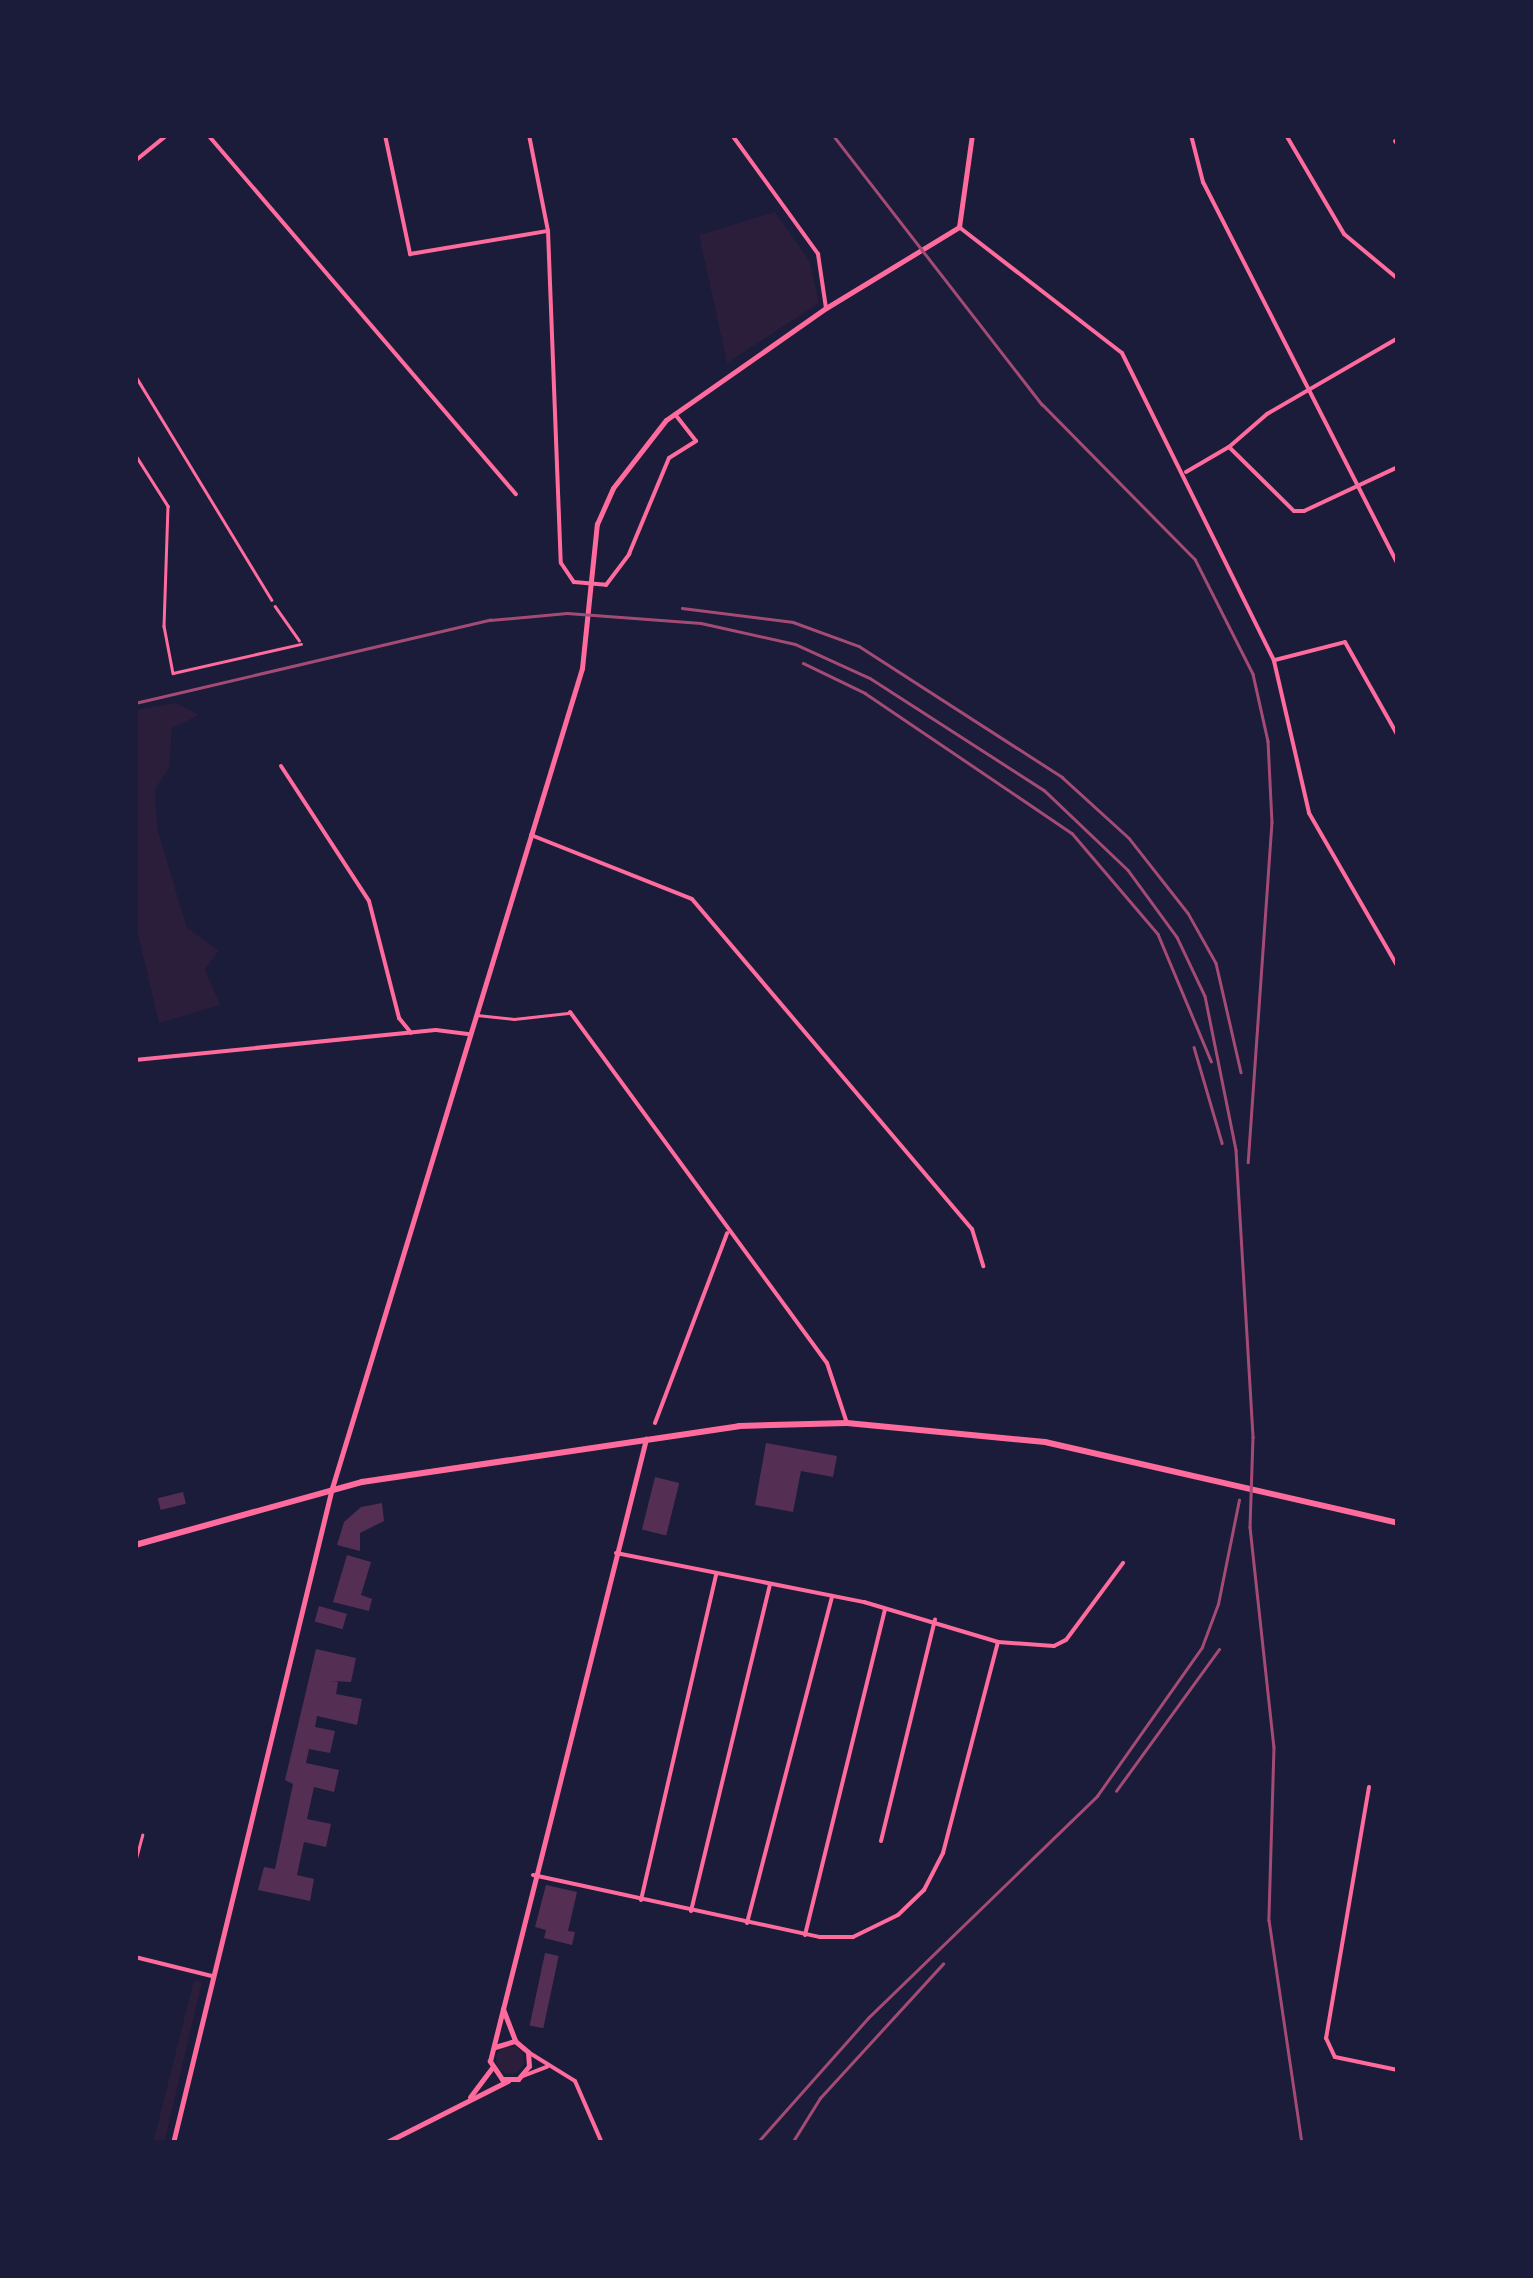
<!DOCTYPE html>
<style>
body{margin:0}
#map{position:relative;width:1533px;height:2278px;overflow:hidden;background:#1b1b3a;font-family:"DejaVu Sans",sans-serif}
div>[style]{position:absolute}
[style*='--x']{left:calc(var(--x)*1px);top:calc(var(--y)*1px);width:calc(var(--w)*1px);rotate:calc(var(--a)*1deg)}
.green>*{inset:0;background:#2a1e3b}
.round{border-radius:50%}
.building>*{inset:0;background:#542f53;transform-origin:0 0}
.path>*{height:2.5px;margin:-1.25px;padding:0 1.25px;transform-origin:1.25px;border-radius:1.25px;background:#ff6b9d}
.service>*{height:2.5px;margin:-1.25px;padding:0 1.25px;transform-origin:1.25px;border-radius:1.25px;background:#ff6b9d}
.pedestrian>*{height:2.5px;margin:-1.25px;padding:0 1.25px;transform-origin:1.25px;border-radius:1.25px;background:#ff6b9d}
.minor>*{height:4px;margin:-2px;padding:0 2px;transform-origin:2px;border-radius:2px;background:#ff6b9d}
.tertiary>*{height:5px;margin:-2.5px;padding:0 2.5px;transform-origin:2.5px;border-radius:2.5px;background:#ff6b9d}
.primary>*{height:6px;margin:-3px;padding:0 3px;transform-origin:3px;border-radius:3px;background:#ff6b9d}
.rail>*{height:2.5px;margin:-1.25px;padding:0 1.25px;transform-origin:1.25px;border-radius:1.25px;background:#a44b75}
span{translate:-50% -50%;white-space:nowrap;text-align:center;line-height:1.15;-webkit-text-stroke:9px #1b1b3a;paint-order:stroke}
.frame{position:absolute;inset:0;border:138px solid #1b1b3a;pointer-events:none}
</style>
<div id="map">
<div class="green">
<div style="clip-path:polygon(775px 212px,810px 262px,819px 303px,727px 363px,699px 235px)"></div>
<div style="clip-path:polygon(176px 703px,199px 715px,172px 728px,169px 768px,155px 789px,157px 828px,187px 928px,219px 951px,205px 969px,220px 1005px,159px 1023px,135px 921px,135px 710px)"></div>
<div style="clip-path:polygon(194px 1980px,202px 1982px,164px 2143px,153px 2143px)"></div>
<div class="round" style="left:496px;top:2046px;width:28px;height:28px"></div>
</div>
<div class="building">
<div style="clip-path:polygon(766px 1443px,837px 1456px,833px 1477px,801px 1471px,793px 1512px,755px 1505px)"></div>
<div style="left:655px;top:1477px;width:25px;height:54px;rotate:14deg"></div>
<div style="left:183px;top:1492px;width:12px;height:26px;rotate:76deg"></div>
<div style="clip-path:polygon(382px 1503px,384px 1521px,360px 1533px,360px 1551px,337px 1545px,344px 1522px,361px 1507px)"></div>
<div style="clip-path:polygon(347px 1555px,371px 1562px,361px 1595px,372px 1599px,369px 1611px,333px 1602px)"></div>
<div style="left:319px;top:1606px;width:29px;height:16px;rotate:16deg"></div>
<div style="clip-path:polygon(316px 1649px,356px 1658px,351px 1682px,332px 1681px,338px 1682px,336px 1694px,362px 1699px,357px 1725px,317px 1716px,315px 1727px,335px 1731px,330px 1753px,309px 1749px,306px 1763px,339px 1770px,334px 1792px,314px 1787px,307px 1819px,331px 1824px,326px 1847px,304px 1842px,297px 1875px,314px 1879px,310px 1901px,258px 1890px,264px 1867px,275px 1869px,293px 1784px,285px 1780px)"></div>
<div style="clip-path:polygon(546px 1885px,577px 1892px,568px 1931px,575px 1932px,572px 1945px,544px 1938px,546px 1930px,535px 1927px)"></div>
<div style="left:545px;top:1953px;width:14px;height:74px;rotate:12deg"></div>
</div>
<div class="path">
<div style="--x:275;--y:606;--w:42;--a:54.8"></div>
</div>
<div class="service">
<div style="--x:135;--y:375;--w:263;--a:58.7"></div>
<div style="--x:135;--y:454;--w:62;--a:57.6"></div>
<div style="--x:168;--y:506;--w:120;--a:91.9"></div>
<div style="--x:164;--y:626;--w:48;--a:79.2"></div>
<div style="--x:173;--y:673;--w:131;--a:-12.8"></div>
<div style="--x:135;--y:1862;--w:28;--a:-75"></div>
</div>
<div class="pedestrian">
<div style="--x:477;--y:1015;--w:37;--a:6"></div>
<div style="--x:514;--y:1019;--w:54;--a:-6.3"></div>
</div>
<div class="minor">
<div style="--x:208;--y:135;--w:473;--a:49.4"></div>
<div style="--x:385;--y:135;--w:122;--a:78.1"></div>
<div style="--x:410;--y:254;--w:140;--a:-9.5"></div>
<div style="--x:529;--y:135;--w:98;--a:78.8"></div>
<div style="--x:548;--y:231;--w:332;--a:87.8"></div>
<div style="--x:561;--y:563;--w:23;--a:56"></div>
<div style="--x:574;--y:582;--w:32;--a:5"></div>
<div style="--x:606;--y:585;--w:39;--a:-53"></div>
<div style="--x:629;--y:554;--w:104;--a:-67.4"></div>
<div style="--x:669;--y:458;--w:32;--a:-32"></div>
<div style="--x:696;--y:441;--w:34;--a:-128"></div>
<div style="--x:732;--y:135;--w:147;--a:54.1"></div>
<div style="--x:818;--y:254;--w:55;--a:81.6"></div>
<div style="--x:1191;--y:135;--w:49;--a:75.7"></div>
<div style="--x:1203;--y:182;--w:430;--a:63"></div>
<div style="--x:1286;--y:135;--w:115;--a:59.6"></div>
<div style="--x:1344;--y:234;--w:70;--a:39.8"></div>
<div style="--x:1395;--y:141;--w:5;--a:53"></div>
<div style="--x:135;--y:161;--w:41;--a:-39.1"></div>
<div style="--x:959;--y:227;--w:206;--a:37.7"></div>
<div style="--x:1122;--y:353;--w:343;--a:63.7"></div>
<div style="--x:1274;--y:661;--w:156;--a:77"></div>
<div style="--x:1309;--y:813;--w:178;--a:60"></div>
<div style="--x:1229;--y:447;--w:50;--a:-41"></div>
<div style="--x:1267;--y:414;--w:151;--a:-30.1"></div>
<div style="--x:1186;--y:472;--w:50;--a:-30.2"></div>
<div style="--x:1229;--y:447;--w:91;--a:44.6"></div>
<div style="--x:1294;--y:511;--w:10;--a:0"></div>
<div style="--x:1304;--y:511;--w:104;--a:-25.1"></div>
<div style="--x:1275;--y:660;--w:72;--a:-14.4"></div>
<div style="--x:1345;--y:642;--w:108;--a:60.6"></div>
<div style="--x:281;--y:766;--w:161;--a:56.9"></div>
<div style="--x:369;--y:901;--w:121;--a:75.6"></div>
<div style="--x:399;--y:1018;--w:19;--a:51"></div>
<div style="--x:531;--y:835;--w:173;--a:21.7"></div>
<div style="--x:692;--y:899;--w:433;--a:49.7"></div>
<div style="--x:972;--y:1229;--w:39;--a:73"></div>
<div style="--x:570;--y:1012;--w:435;--a:53.8"></div>
<div style="--x:827;--y:1363;--w:63;--a:71.6"></div>
<div style="--x:135;--y:1060;--w:302;--a:-5.7"></div>
<div style="--x:436;--y:1030;--w:34;--a:7"></div>
<div style="--x:655;--y:1423;--w:203;--a:-69.2"></div>
<div style="--x:616;--y:1553;--w:253;--a:11.2"></div>
<div style="--x:864;--y:1602;--w:140;--a:16.6"></div>
<div style="--x:1369;--y:1787;--w:255;--a:99.7"></div>
<div style="--x:1326;--y:2038;--w:21;--a:65"></div>
<div style="--x:1335;--y:2057;--w:64;--a:11.7"></div>
<div style="--x:881;--y:1841;--w:228;--a:-76.3"></div>
<div style="--x:533;--y:1875;--w:294;--a:12.2"></div>
<div style="--x:820;--y:1937;--w:33;--a:0"></div>
<div style="--x:853;--y:1937;--w:50;--a:-26.1"></div>
<div style="--x:898;--y:1915;--w:36;--a:-44"></div>
<div style="--x:924;--y:1890;--w:42;--a:-62.8"></div>
<div style="--x:943;--y:1853;--w:218;--a:-75.4"></div>
<div style="--x:998;--y:1642;--w:56;--a:4.1"></div>
<div style="--x:1054;--y:1646;--w:13;--a:-27"></div>
<div style="--x:1066;--y:1640;--w:96;--a:-53.5"></div>
<div style="--x:641;--y:1900;--w:335;--a:-77"></div>
<div style="--x:691;--y:1911;--w:335;--a:-76.4"></div>
<div style="--x:747;--y:1923;--w:338;--a:-75.4"></div>
<div style="--x:805;--y:1935;--w:335;--a:-76.2"></div>
<div style="--x:135;--y:1957;--w:79;--a:13.9"></div>
<div style="--x:528;--y:2052;--w:55;--a:31.7"></div>
<div style="--x:575;--y:2081;--w:68;--a:66.5"></div>
<div style="--x:523;--y:2076;--w:26;--a:-21"></div>
</div>
<div class="tertiary">
<div style="--x:503;--y:2009;--w:588;--a:-75.92"></div>
<div style="--x:495;--y:2047;--w:21;--a:-17"></div>
<div style="--x:515;--y:2041;--w:17;--a:40"></div>
<div style="--x:528;--y:2052;--w:14;--a:86"></div>
<div style="--x:529;--y:2066;--w:17;--a:130"></div>
<div style="--x:518;--y:2079;--w:16;--a:180"></div>
<div style="--x:502;--y:2079;--w:22;--a:-124"></div>
<div style="--x:490;--y:2061;--w:54;--a:-76"></div>
<div style="--x:503;--y:2009;--w:34;--a:69"></div>
<div style="--x:470;--y:2097;--w:36;--a:-53"></div>
<div style="--x:173;--y:2143;--w:674;--a:-76.36"></div>
<div style="--x:332;--y:1488;--w:857;--a:-73.04"></div>
<div style="--x:582;--y:668;--w:145;--a:-84.1"></div>
<div style="--x:597;--y:524;--w:39;--a:-66"></div>
<div style="--x:613;--y:488;--w:86;--a:-52.1"></div>
<div style="--x:666;--y:420;--w:195;--a:-35"></div>
<div style="--x:826;--y:308;--w:156;--a:-31.3"></div>
<div style="--x:959;--y:227;--w:93;--a:-82"></div>
<div style="--x:385;--y:2143;--w:138;--a:-26.8"></div>
</div>
<div class="primary">
<div style="--x:135;--y:1545;--w:236;--a:-15.5"></div>
<div style="--x:362;--y:1482;--w:381;--a:-8.4"></div>
<div style="--x:739;--y:1426;--w:108;--a:-1.6"></div>
<div style="--x:847;--y:1423;--w:199;--a:5.5"></div>
<div style="--x:1045;--y:1442;--w:362;--a:12.9"></div>
</div>
<div class="rail">
<div style="--x:833;--y:135;--w:341;--a:52.2"></div>
<div style="--x:1042;--y:404;--w:218;--a:45.4"></div>
<div style="--x:1195;--y:559;--w:129;--a:63.2"></div>
<div style="--x:1253;--y:674;--w:69;--a:77.4"></div>
<div style="--x:1268;--y:741;--w:81;--a:87.2"></div>
<div style="--x:1272;--y:822;--w:341;--a:94"></div>
<div style="--x:682;--y:608;--w:112;--a:7.2"></div>
<div style="--x:793;--y:622;--w:70;--a:20"></div>
<div style="--x:859;--y:646;--w:242;--a:32.8"></div>
<div style="--x:1062;--y:777;--w:91;--a:42.3"></div>
<div style="--x:1129;--y:838;--w:95;--a:51.8"></div>
<div style="--x:1188;--y:913;--w:57;--a:60.8"></div>
<div style="--x:1216;--y:963;--w:112;--a:77.1"></div>
<div style="--x:803;--y:663;--w:69;--a:25.8"></div>
<div style="--x:865;--y:693;--w:250;--a:34.1"></div>
<div style="--x:1072;--y:833;--w:133;--a:49.6"></div>
<div style="--x:1158;--y:934;--w:138;--a:67.3"></div>
<div style="--x:135;--y:703;--w:365;--a:-13.2"></div>
<div style="--x:490;--y:620;--w:77;--a:-5.2"></div>
<div style="--x:567;--y:613;--w:134;--a:4.3"></div>
<div style="--x:701;--y:623;--w:96;--a:12.6"></div>
<div style="--x:795;--y:644;--w:82;--a:24.4"></div>
<div style="--x:870;--y:678;--w:207;--a:32.8"></div>
<div style="--x:1044;--y:790;--w:116;--a:43.6"></div>
<div style="--x:1128;--y:870;--w:83;--a:53.8"></div>
<div style="--x:1177;--y:937;--w:65;--a:64.6"></div>
<div style="--x:1205;--y:996;--w:157;--a:78.6"></div>
<div style="--x:1236;--y:1150;--w:288;--a:86.6"></div>
<div style="--x:1253;--y:1437;--w:90;--a:91.9"></div>
<div style="--x:1250;--y:1527;--w:221;--a:83.8"></div>
<div style="--x:1274;--y:1747;--w:173;--a:91.7"></div>
<div style="--x:1269;--y:1920;--w:225;--a:81.6"></div>
<div style="--x:1194;--y:1047;--w:100;--a:73.7"></div>
<div style="--x:1116;--y:1791;--w:175;--a:-54"></div>
<div style="--x:757;--y:2143;--w:167;--a:-48.4"></div>
<div style="--x:868;--y:2018;--w:319;--a:-44.1"></div>
<div style="--x:1097;--y:1796;--w:182;--a:-54.8"></div>
<div style="--x:1202;--y:1647;--w:46;--a:-69.6"></div>
<div style="--x:1218;--y:1604;--w:106;--a:-78.6"></div>
<div style="--x:792;--y:2143;--w:53;--a:-58.1"></div>
<div style="--x:820;--y:2098;--w:182;--a:-47.5"></div>
</div>
<div class="frame"></div>
</div>
